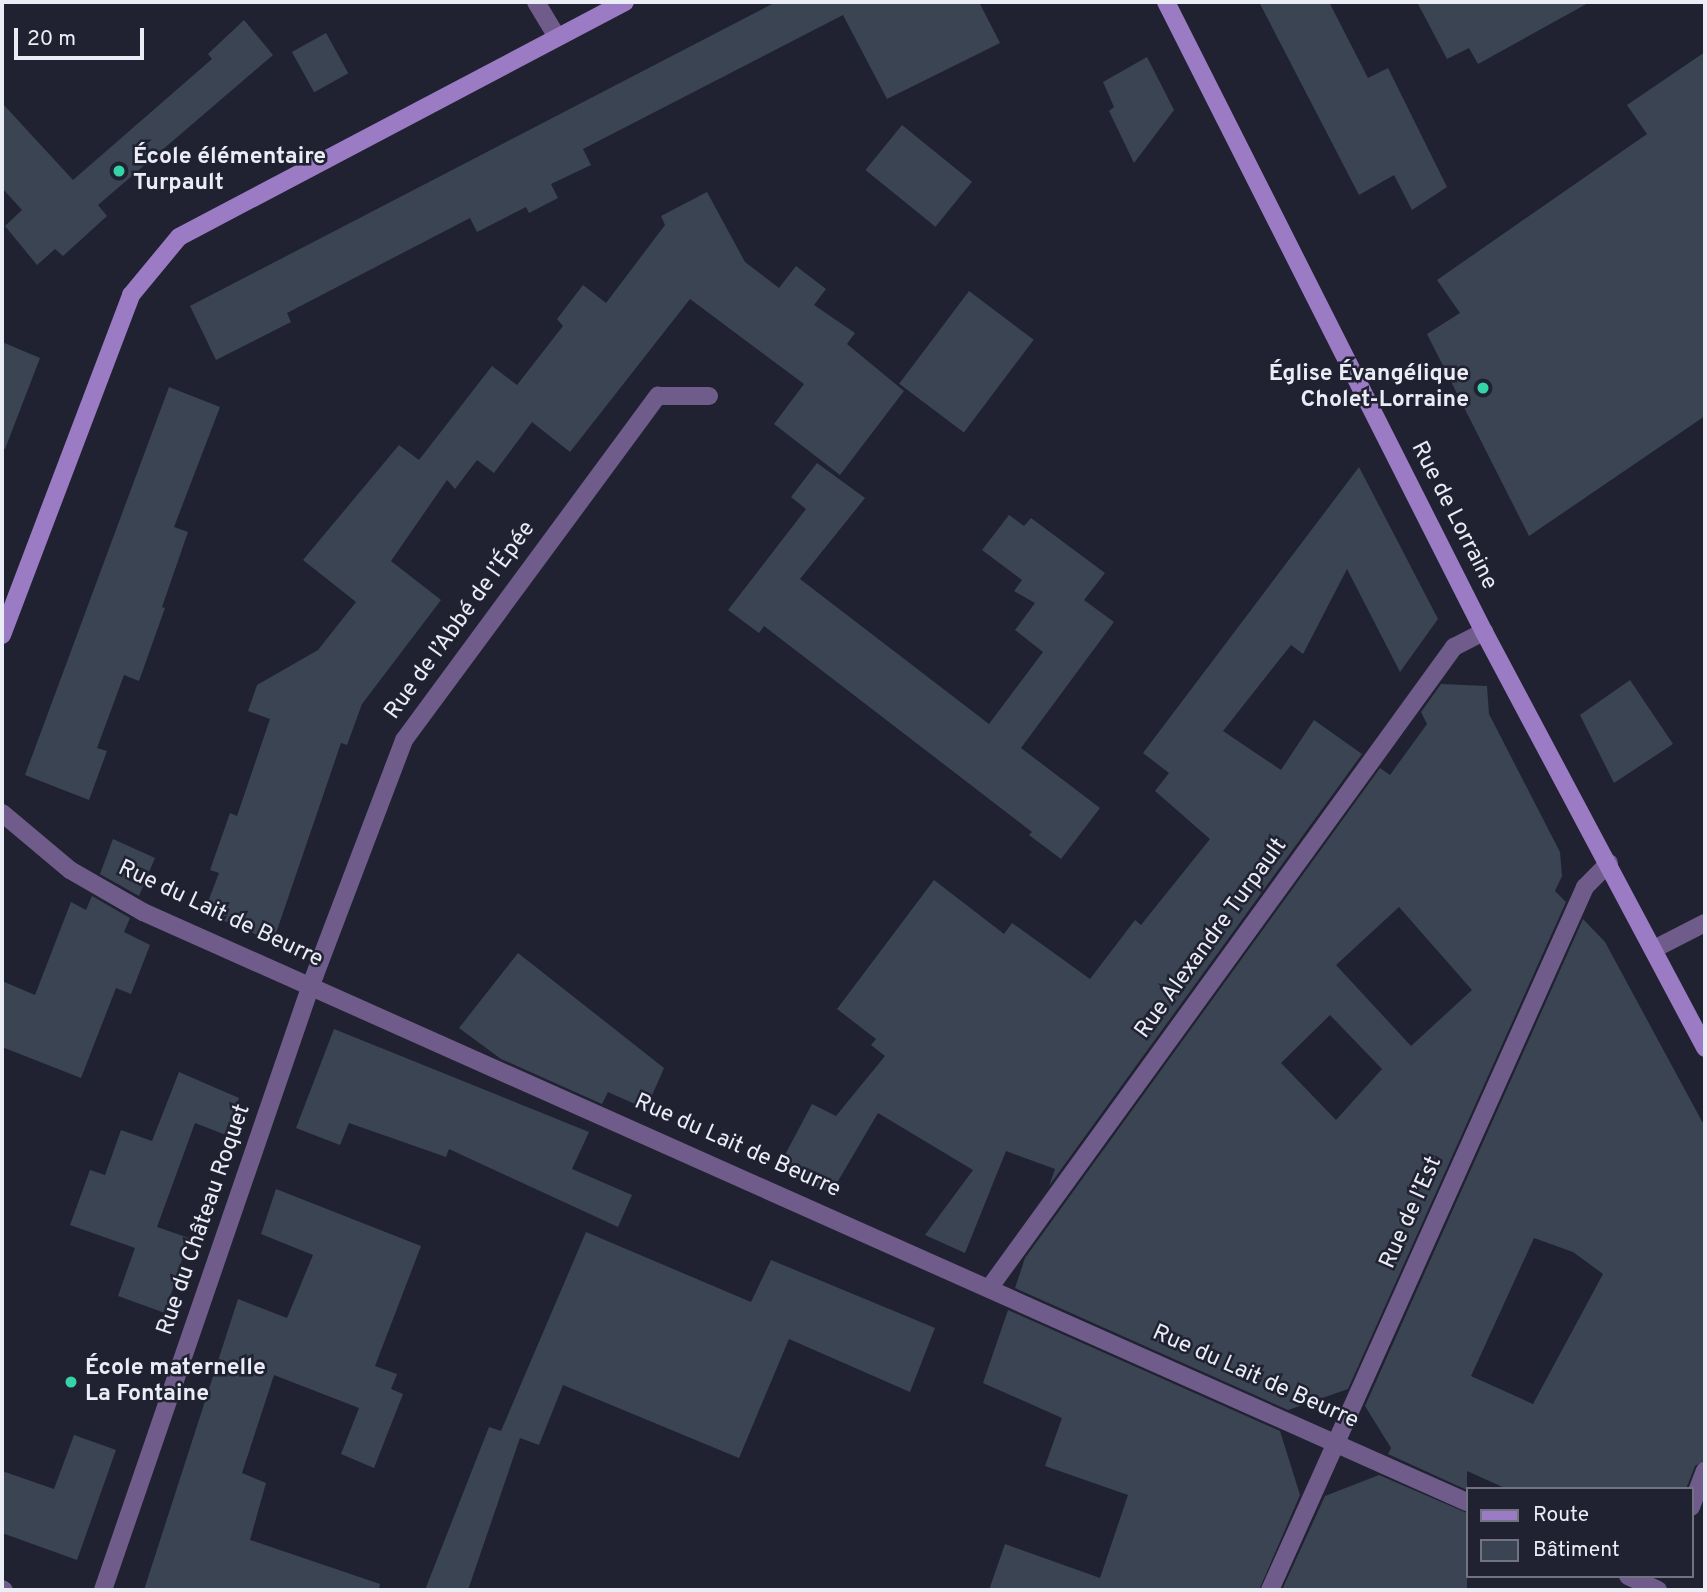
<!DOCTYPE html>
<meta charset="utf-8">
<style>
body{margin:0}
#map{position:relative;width:1707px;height:1592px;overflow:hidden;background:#202231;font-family:Overpass,sans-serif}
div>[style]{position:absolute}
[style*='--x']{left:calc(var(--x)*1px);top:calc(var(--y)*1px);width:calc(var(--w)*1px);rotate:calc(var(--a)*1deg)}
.building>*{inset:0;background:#3a4453;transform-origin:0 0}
.lane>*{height:18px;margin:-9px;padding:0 9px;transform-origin:9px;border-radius:9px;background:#6f5c8a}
.street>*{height:18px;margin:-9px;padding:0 9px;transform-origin:9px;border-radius:9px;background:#6f5c8a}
.secondary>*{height:18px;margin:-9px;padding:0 9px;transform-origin:9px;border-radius:9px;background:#9a7bc4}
.dots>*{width:19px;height:19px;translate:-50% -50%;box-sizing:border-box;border:4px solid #202231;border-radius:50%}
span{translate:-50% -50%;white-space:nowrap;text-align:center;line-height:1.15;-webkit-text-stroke:5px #202231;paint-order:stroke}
.poi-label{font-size:23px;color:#eaecf6;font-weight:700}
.left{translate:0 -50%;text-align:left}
.right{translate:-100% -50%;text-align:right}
.street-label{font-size:23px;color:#eaecf6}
.frame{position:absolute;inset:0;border:4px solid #eaecf6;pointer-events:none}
.legend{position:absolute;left:1466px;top:1487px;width:228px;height:91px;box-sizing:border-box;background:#202231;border:2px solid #717380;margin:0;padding:9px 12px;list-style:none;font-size:21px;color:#eaecf6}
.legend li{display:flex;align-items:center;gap:14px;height:35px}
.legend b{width:35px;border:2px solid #717380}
.scale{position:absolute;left:14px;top:28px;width:130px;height:32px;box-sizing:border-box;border:4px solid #eaecf6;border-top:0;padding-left:9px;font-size:21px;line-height:24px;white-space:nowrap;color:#eaecf6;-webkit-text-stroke:5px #202231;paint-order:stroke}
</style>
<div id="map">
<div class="building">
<div style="clip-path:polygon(776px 2px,979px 2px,1000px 43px,887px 99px,843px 15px,583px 149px,591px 165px,551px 184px,558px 198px,529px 213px,526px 207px,477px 232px,470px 218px,287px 313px,291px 322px,216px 360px,190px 306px)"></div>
<div style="clip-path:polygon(1259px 2px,1329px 2px,1368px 78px,1388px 68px,1447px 187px,1412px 210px,1394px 175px,1359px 195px)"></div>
<div style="clip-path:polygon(1417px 2px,1590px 2px,1478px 64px,1469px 48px,1447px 59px)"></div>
<div style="clip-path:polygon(244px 20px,273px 55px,98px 205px,107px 216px,63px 256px,55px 249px,37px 265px,5px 226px,22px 210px,2px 188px,2px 103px,73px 180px,212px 59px,208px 54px)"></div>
<div style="left:326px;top:33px;width:46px;height:39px;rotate:61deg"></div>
<div style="clip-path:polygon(1705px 52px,1705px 416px,1529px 536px,1427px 334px,1460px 313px,1437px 280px,1647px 134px,1627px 105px)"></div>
<div style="clip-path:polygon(1147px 57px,1174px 110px,1134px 163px,1109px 111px,1114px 107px,1103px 82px)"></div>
<div style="left:902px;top:125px;width:90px;height:58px;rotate:39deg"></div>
<div style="clip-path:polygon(707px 192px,745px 262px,779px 288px,796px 266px,826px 289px,814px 305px,855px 333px,847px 344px,904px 391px,840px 475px,774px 424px,804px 384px,690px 299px,570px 452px,532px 422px,494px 473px,477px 460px,455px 489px,447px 480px,391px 561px,441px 600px,362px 704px,347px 745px,341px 743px,273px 942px,204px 912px,219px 873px,210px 870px,230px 813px,237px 816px,270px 719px,248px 711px,257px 685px,318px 650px,356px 602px,303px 560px,399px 445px,419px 460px,492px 366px,517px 385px,563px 326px,557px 319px,583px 285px,606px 303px,665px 225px,661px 216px)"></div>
<div style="left:969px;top:291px;width:81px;height:116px;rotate:37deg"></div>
<div style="clip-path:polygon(2px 342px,40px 358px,5px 449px,2px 449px)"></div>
<div style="clip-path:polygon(169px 387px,220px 407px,174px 527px,188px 532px,162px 607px,165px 608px,139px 681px,124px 675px,97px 748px,107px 751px,89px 800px,25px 775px)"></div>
<div style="clip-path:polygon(817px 463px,865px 498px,800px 579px,989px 724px,1043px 652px,1015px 630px,1035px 603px,1014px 591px,1022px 580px,982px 550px,1009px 515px,1024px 526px,1031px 518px,1105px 573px,1084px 600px,1114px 622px,1021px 748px,1100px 808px,1061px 859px,1029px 835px,1032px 832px,764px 626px,759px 633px,728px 610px,806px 509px,791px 497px)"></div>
<div style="clip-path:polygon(1359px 467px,1438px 619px,1400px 672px,1347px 569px,1303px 654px,1291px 645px,1223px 731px,1281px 770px,1314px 720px,1362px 754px,1049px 1186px,1055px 1169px,1006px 1151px,965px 1253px,925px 1235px,973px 1170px,878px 1113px,831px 1193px,778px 1168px,812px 1104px,836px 1116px,885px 1056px,871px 1045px,876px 1039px,837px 1009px,934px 880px,1004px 934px,1012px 923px,1090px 979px,1135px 920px,1141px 925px,1210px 839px,1155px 791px,1169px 773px,1143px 753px)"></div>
<div style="clip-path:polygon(1630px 680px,1673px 744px,1614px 783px,1580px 715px)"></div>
<div style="clip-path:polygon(evenodd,1441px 684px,1487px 686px,1489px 714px,1560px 852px,1562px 876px,1555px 891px,1566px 902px,1348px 1389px,1288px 1410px,1015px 1288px,1025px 1258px,1380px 768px,1390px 775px,1427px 724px,1421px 712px,1441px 684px,1399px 907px,1472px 990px,1411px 1046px,1336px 965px,1399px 907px,1441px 684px,1330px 1015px,1382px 1069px,1336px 1120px,1281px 1063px,1330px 1015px)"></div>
<div style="clip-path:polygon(113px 839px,155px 858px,139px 896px,100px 874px)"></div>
<div style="clip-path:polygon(92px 896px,130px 918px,124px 932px,150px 945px,131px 994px,116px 988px,81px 1078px,2px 1047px,2px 981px,35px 995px,71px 902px,86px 910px)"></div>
<div style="clip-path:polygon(evenodd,1583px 919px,1605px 942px,1705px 1127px,1705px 1460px,1695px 1466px,1686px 1489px,1507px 1489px,1467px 1471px,1467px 1490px,1388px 1454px,1391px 1448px,1365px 1406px,1583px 919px,1534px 1238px,1573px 1252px,1603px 1274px,1533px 1404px,1471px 1376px,1534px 1238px)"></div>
<div style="clip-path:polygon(518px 953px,664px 1068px,646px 1109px,608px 1092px,602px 1104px,501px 1059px,459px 1028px)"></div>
<div style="clip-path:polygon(334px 1029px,589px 1132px,572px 1169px,632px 1195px,618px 1227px,449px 1149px,446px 1157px,349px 1123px,340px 1145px,296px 1128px)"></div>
<div style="clip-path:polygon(179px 1072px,239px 1098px,226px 1135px,195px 1123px,157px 1227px,189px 1238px,165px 1313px,118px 1296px,135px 1248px,70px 1225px,90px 1170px,105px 1175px,121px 1130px,152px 1141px)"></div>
<div style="clip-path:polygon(276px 1189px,421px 1246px,375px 1366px,397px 1374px,391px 1389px,403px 1394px,374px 1468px,341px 1454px,359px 1408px,274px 1375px,242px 1473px,266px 1483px,250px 1540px,380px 1584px,379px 1590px,144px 1590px,238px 1299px,287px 1318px,313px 1255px,261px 1234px)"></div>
<div style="clip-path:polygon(586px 1232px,751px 1302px,771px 1260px,935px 1328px,910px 1392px,789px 1339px,739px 1458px,563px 1385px,539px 1445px,512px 1435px,520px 1438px,468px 1590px,425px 1590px,489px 1427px,501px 1431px)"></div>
<div style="clip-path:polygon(1008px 1310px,1280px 1431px,1300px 1495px,1259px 1590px,989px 1590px,1005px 1544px,1100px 1578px,1128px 1495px,1045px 1466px,1062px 1418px,983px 1383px)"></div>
<div style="clip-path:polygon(74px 1435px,116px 1450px,77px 1560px,2px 1533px,2px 1471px,54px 1489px)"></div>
<div style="clip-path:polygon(1379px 1475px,1467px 1513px,1467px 1590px,1282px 1590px,1325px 1496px)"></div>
</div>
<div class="lane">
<div style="--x:1654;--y:949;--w:57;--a:-27"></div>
</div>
<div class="street">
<div style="--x:536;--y:2;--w:41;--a:59"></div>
<div style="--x:2;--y:813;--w:89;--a:40"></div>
<div style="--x:70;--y:870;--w:84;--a:29.9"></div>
<div style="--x:143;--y:912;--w:1450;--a:24.02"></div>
<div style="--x:990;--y:1287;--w:791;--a:-54.06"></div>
<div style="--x:1454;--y:647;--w:34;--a:-27"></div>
<div style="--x:1691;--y:1507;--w:39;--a:-69"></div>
<div style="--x:1628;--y:1576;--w:33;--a:25"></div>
<div style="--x:2;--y:1589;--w:2;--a:27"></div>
<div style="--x:103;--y:1590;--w:640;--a:-71.03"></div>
<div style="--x:311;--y:985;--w:262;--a:-69.2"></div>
<div style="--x:404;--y:740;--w:428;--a:-53.6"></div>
<div style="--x:658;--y:396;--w:51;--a:0"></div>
<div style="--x:1270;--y:1590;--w:770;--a:-65.86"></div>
<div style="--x:1585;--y:887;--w:34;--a:-45"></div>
</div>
<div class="secondary">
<div style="--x:1166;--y:2;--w:706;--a:63.22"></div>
<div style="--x:1484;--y:632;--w:471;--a:62"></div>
<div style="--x:2;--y:635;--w:364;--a:-69.2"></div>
<div style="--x:131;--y:295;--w:75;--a:-50.4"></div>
<div style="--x:179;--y:237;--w:504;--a:-27.79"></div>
</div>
<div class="dots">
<div style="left:119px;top:171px;background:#34d4a8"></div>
<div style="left:1483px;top:388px;background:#34d4a8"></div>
<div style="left:71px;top:1382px;background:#34d4a8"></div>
</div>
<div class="poi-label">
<span class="left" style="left:133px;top:171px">École élémentaire<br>Turpault</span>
<span class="right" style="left:1469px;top:388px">Église Évangélique<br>Cholet-Lorraine</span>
<span class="left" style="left:85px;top:1382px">École maternelle<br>La Fontaine</span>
</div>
<div class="street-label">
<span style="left:1453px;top:516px;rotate:63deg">Rue de Lorraine</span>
<span style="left:461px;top:621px;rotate:-54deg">Rue de l’Abbé de l’Épée</span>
<span style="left:220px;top:915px;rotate:25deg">Rue du Lait de Beurre</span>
<span style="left:1212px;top:939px;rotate:-54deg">Rue Alexandre Turpault</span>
<span style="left:737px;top:1147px;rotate:24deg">Rue du Lait de Beurre</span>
<span style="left:1412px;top:1213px;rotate:-66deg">Rue de l’Est</span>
<span style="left:205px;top:1220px;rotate:-71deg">Rue du Château Roquet</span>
<span style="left:1255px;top:1378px;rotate:24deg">Rue du Lait de Beurre</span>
</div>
<div class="frame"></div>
<ul class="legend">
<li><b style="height:9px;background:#9a7bc4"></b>Route</li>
<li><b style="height:19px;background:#3a4453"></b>Bâtiment</li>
</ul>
<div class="scale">20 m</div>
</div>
